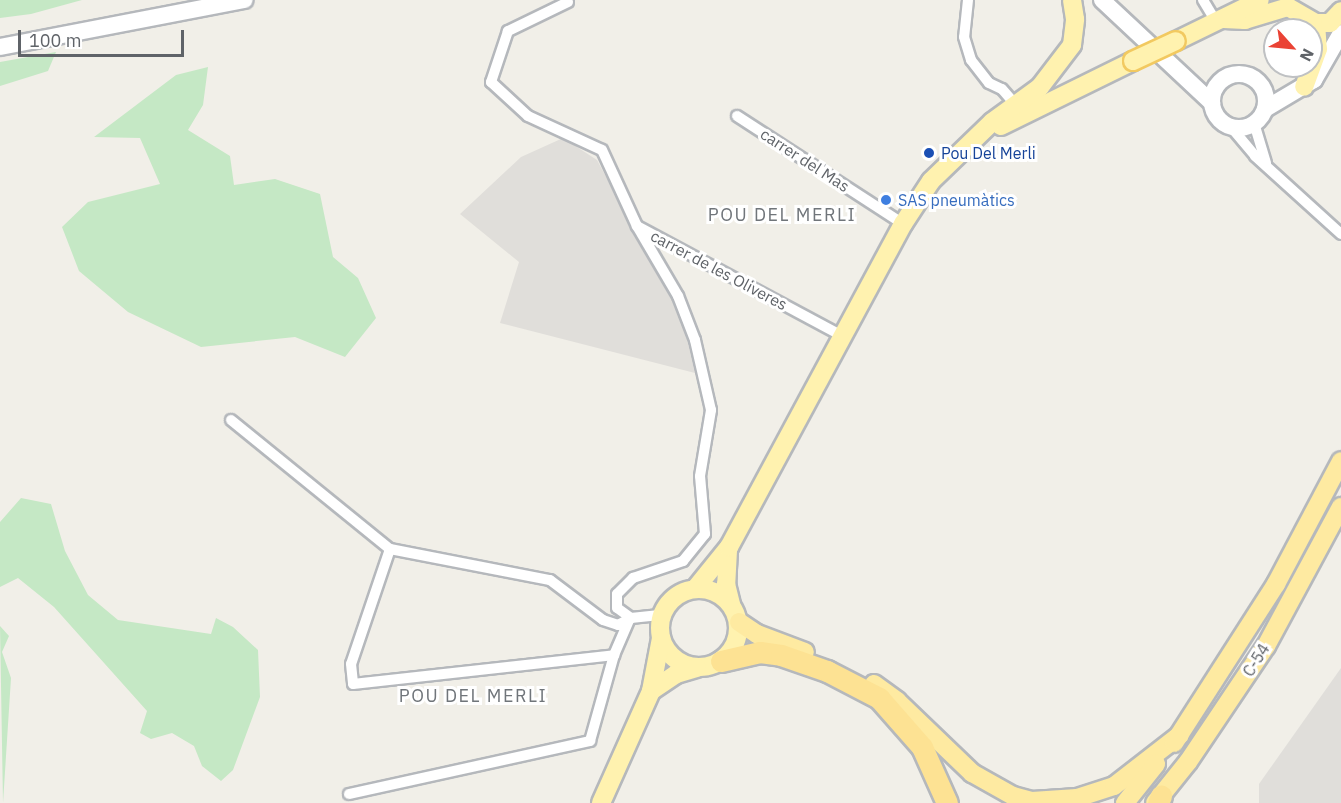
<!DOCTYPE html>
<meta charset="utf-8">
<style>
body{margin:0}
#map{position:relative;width:1341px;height:803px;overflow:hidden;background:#f1efe8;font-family:"IBM Plex Sans",sans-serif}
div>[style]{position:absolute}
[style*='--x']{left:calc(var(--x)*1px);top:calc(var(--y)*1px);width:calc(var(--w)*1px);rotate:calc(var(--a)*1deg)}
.industrial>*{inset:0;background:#e0deda}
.green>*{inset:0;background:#c5e8c5}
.roads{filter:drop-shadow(2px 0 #b5b8bc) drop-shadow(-2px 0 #b5b8bc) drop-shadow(0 2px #b5b8bc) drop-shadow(0 -2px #b5b8bc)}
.minor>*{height:10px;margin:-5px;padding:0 5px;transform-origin:5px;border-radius:5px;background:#fff}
.secondary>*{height:16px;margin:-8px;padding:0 8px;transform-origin:8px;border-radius:8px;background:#fff}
.secondary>.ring{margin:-8px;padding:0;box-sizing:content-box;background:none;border:16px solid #fff;border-radius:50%}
.primary>*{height:18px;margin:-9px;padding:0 9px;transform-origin:9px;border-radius:9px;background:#fff2af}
.primary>.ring{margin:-9px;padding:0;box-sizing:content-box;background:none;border:18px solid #fff2af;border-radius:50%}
.trunk>*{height:18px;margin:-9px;padding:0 9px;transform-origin:9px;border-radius:9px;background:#feeaa1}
.motorway>*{height:21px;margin:-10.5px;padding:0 10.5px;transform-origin:10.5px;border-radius:10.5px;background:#fde293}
.bridges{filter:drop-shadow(2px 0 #f2c960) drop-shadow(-2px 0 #f2c960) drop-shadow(0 2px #f2c960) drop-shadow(0 -2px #f2c960)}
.primary-bridge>*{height:18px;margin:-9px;padding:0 9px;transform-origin:9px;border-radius:9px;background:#fff2af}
.dots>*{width:16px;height:16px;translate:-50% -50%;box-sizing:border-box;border:3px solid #fff;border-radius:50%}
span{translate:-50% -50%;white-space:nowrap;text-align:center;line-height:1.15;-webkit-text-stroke:6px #fff;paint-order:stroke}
.transit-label{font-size:16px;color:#164399}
.left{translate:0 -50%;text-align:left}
.street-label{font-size:16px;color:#5f6368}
.shop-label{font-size:16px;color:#366cbe}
.neighbourhood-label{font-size:18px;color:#70757a;letter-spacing:1.5px}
.north{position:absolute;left:1263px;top:18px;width:60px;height:60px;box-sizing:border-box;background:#fff;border:2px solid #bfc1c3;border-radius:50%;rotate:117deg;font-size:16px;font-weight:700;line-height:24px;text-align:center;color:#5f6368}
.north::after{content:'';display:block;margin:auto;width:21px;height:27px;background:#ea4335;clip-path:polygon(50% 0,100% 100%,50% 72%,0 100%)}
.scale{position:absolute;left:18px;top:30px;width:166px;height:27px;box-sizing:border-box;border:3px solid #5f6368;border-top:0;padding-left:8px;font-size:18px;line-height:21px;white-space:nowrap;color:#5f6368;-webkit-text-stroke:4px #fff;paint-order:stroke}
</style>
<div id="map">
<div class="industrial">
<div style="clip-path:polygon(563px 138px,597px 160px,683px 321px,695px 373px,500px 323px,519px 262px,460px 214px,521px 157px)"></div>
<div style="clip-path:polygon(1341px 668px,1341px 803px,1259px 803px,1259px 784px)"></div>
</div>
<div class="green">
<div style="clip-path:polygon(0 0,82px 0,31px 14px,0 18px)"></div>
<div style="clip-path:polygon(56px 52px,48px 71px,0 86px,0 62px)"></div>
<div style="clip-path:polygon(208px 67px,203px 105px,188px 130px,230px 156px,234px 185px,275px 179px,320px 194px,333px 257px,358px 278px,376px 318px,345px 357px,295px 337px,201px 347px,128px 312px,79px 271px,62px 227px,88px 202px,160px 184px,140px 138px,94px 137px,176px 75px)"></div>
<div style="clip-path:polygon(21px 498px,51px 504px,65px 551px,88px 595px,118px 620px,211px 634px,216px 618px,233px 627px,258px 650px,260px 697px,233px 770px,221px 781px,202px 766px,194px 746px,172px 733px,151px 739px,140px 733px,147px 711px,54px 607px,18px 578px,0 587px,0 522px)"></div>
<div style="clip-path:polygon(0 626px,9px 636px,2px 652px,11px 678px,3px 803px)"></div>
</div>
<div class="roads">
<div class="minor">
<div style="--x:968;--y:0;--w:37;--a:96"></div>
<div style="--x:964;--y:37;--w:24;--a:73"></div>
<div style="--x:971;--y:60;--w:29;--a:52"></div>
<div style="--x:989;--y:83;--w:14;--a:25"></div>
<div style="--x:1002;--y:89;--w:21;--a:49"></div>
<div style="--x:1203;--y:0;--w:26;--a:59"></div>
<div style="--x:568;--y:2;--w:67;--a:154.2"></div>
<div style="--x:508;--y:31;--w:54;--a:108.4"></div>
<div style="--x:491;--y:82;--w:50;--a:42.6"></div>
<div style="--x:528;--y:116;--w:81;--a:24.7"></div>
<div style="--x:602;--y:150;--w:84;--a:65.3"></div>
<div style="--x:637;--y:226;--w:233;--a:28.2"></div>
<div style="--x:737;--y:116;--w:198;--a:33"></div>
<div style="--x:1254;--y:123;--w:42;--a:73.3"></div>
<div style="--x:1231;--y:127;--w:38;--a:50"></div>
<div style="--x:1255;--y:156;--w:116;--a:42.2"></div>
<div style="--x:231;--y:420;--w:205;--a:39.1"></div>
<div style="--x:390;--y:549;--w:163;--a:11"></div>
<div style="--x:550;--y:580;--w:66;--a:37"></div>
<div style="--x:603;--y:620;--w:16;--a:18"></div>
<div style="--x:618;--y:625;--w:15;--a:-28"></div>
<div style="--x:631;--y:618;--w:31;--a:-6"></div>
<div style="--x:390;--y:549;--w:121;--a:108.7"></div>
<div style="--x:351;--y:664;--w:20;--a:84"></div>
<div style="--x:353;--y:684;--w:263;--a:-6.3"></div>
<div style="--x:631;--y:618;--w:17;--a:-144"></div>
<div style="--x:617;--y:608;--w:14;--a:-90"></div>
<div style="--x:617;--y:594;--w:23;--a:-45"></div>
<div style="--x:633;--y:578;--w:53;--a:-18.8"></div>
<div style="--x:683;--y:561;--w:35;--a:-51"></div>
<div style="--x:705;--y:534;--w:58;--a:-94.9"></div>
<div style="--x:700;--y:476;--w:67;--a:-80.5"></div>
<div style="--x:711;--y:410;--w:72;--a:-102.9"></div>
<div style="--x:695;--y:340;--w:47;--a:-111.1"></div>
<div style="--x:678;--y:296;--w:81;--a:-120.4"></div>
<div style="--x:349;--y:794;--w:247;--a:-12.4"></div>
<div style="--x:590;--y:741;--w:89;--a:-74.4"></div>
<div style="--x:614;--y:655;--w:40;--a:-66.6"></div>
</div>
<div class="secondary">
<div style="--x:1102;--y:0;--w:151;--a:43.1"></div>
<div style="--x:0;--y:47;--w:249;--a:-10.9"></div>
<div class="ring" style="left:1212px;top:74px;width:38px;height:38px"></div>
<div style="--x:1265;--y:109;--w:57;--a:-30.6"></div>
<div style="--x:1314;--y:80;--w:54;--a:-60.1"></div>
</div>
<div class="primary">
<div style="--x:1224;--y:19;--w:21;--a:3"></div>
<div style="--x:1245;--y:20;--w:45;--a:-16.8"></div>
<div style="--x:1288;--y:7;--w:32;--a:30"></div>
<div style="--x:1316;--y:23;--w:26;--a:86"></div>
<div style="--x:1318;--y:49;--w:40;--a:110.2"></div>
<div style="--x:1316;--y:23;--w:14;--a:0"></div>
<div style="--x:1330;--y:23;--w:16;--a:-47"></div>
<div style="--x:1176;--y:41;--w:93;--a:-26"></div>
<div style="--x:1001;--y:126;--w:147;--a:-26.2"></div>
<div style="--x:728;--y:550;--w:34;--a:93"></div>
<div style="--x:726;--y:584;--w:21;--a:76"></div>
<div class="ring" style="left:660px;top:589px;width:60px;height:60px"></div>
<div style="--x:695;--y:589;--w:54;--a:-51"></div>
<div style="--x:729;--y:547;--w:367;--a:-61.7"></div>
<div style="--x:903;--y:224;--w:51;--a:-56.9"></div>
<div style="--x:931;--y:181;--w:85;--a:-44"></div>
<div style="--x:992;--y:122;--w:59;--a:-36.1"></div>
<div style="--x:1040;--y:87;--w:53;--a:-52.7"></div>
<div style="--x:1072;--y:45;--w:26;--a:-83"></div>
<div style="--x:1075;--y:19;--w:19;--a:-99"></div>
<div style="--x:651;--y:691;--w:30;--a:-34"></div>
<div style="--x:676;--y:674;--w:22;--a:-16"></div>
<div style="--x:601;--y:803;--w:123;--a:-65.9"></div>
<div style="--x:651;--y:691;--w:54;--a:-79.3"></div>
</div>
<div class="trunk">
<div style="--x:739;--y:622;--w:22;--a:34"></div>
<div style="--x:757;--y:634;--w:51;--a:20.6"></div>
<div style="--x:874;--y:684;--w:29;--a:36"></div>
<div style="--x:897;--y:701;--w:104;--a:43.8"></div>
<div style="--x:972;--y:773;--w:47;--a:29.3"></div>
<div style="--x:1013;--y:796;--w:20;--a:15"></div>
<div style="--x:1032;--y:801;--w:45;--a:-3.8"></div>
<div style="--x:1077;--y:798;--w:39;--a:-18"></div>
<div style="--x:1114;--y:786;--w:83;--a:-37.7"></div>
<div style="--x:1174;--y:743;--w:189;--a:-57.3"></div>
<div style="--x:1276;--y:584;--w:139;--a:-62.1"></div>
<div style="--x:1125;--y:803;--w:50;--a:-51.5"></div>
<div style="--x:1155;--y:803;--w:53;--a:-51.2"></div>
<div style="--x:1188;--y:762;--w:140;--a:-56.1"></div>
<div style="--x:1266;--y:646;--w:158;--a:-61.7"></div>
</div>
<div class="motorway">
<div style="--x:721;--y:661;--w:40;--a:-13"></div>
<div style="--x:760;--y:652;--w:21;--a:8"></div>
<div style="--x:781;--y:655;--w:49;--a:19.2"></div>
<div style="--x:827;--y:671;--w:59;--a:27.4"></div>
<div style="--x:879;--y:698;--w:65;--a:48.7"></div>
<div style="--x:922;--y:747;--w:61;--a:65.9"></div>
<div style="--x:1158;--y:803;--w:8;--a:-67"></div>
</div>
</div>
<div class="bridges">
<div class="primary-bridge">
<div style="--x:1133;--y:61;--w:47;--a:-24.9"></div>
</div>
</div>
<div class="dots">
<div style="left:929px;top:153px;background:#1a4fb4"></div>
<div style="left:886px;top:200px;background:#3f7fe0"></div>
</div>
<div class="transit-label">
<span class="left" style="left:941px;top:153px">Pou Del Merli</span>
</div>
<div class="street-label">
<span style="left:805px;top:160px;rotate:33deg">carrer del Mas</span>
<span style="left:719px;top:270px;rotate:28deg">carrer de les Oliveres</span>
<span style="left:1256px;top:660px;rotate:-58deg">C-54</span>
</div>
<div class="shop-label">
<span class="left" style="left:898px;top:200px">SAS pneumàtics</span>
</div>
<div class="neighbourhood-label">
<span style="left:782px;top:215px">POU DEL MERLI</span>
<span style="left:473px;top:696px">POU DEL MERLI</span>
</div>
<div class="north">N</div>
<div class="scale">100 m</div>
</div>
